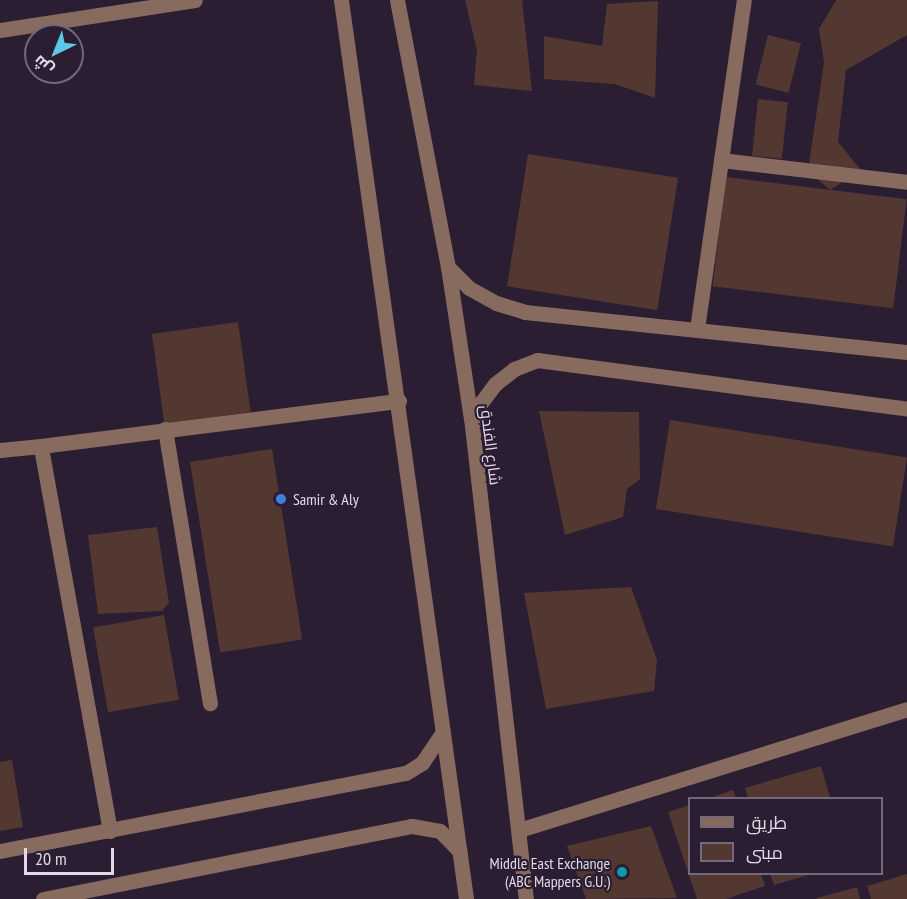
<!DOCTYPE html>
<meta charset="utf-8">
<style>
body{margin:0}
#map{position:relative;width:907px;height:899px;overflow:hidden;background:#2b1e32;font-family:"PT Sans Narrow",Cairo,sans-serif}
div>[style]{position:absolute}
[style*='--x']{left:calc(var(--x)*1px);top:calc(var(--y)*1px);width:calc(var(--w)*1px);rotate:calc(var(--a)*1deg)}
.building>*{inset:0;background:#533831;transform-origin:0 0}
.minor>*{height:15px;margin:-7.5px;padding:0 7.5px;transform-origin:7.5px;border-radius:7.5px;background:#876b5e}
.dots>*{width:16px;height:16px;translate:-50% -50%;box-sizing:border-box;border:3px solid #2b1e32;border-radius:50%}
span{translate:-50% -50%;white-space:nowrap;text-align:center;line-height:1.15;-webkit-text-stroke:4.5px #2b1e32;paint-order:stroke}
.street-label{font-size:16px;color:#e1d9e6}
.poi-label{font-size:16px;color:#e1d9e6}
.left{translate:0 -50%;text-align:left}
.right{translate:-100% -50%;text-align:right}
.legend{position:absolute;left:688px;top:797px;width:195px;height:78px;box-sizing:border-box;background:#2b1e32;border:2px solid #74697a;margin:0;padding:8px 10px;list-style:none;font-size:18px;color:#e1d9e6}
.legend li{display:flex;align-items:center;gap:12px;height:30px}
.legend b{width:30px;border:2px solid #74697a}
.north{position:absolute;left:24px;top:24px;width:60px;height:60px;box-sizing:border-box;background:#2b1e32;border:2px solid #74697a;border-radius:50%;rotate:223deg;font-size:16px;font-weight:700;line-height:24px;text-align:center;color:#e1d9e6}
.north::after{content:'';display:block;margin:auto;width:21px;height:27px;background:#5dc7e8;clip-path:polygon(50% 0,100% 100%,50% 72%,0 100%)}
.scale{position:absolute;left:24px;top:848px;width:90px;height:27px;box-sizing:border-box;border:3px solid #e1d9e6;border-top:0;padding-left:8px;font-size:18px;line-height:21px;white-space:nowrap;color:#e1d9e6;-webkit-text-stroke:4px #2b1e32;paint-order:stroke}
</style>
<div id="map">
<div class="building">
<div style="clip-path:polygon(465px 0,522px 0,532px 91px,474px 85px,477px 50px)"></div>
<div style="clip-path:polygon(836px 0,907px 0,907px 35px,846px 70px,838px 142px,861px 170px,830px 190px,808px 171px,824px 62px,819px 29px)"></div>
<div style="clip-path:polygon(658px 1px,655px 98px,615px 84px,544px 79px,544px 36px,602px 46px,607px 4px)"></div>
<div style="left:768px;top:35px;width:34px;height:51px;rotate:14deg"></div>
<div style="left:758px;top:99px;width:30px;height:57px;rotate:6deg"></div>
<div style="left:528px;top:154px;width:152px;height:134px;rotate:9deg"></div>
<div style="left:726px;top:177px;width:182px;height:110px;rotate:7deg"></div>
<div style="left:238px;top:322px;width:91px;height:87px;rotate:82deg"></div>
<div style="clip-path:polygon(539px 411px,639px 412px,640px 479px,627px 489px,623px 517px,565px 535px)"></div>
<div style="left:670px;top:420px;width:240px;height:90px;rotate:9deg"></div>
<div style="left:272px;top:449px;width:193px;height:83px;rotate:81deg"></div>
<div style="clip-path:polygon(157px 527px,169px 603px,162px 611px,98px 614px,88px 535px)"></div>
<div style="clip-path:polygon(631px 587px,657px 660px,654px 691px,546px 709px,524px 593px)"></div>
<div style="left:164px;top:615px;width:86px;height:72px;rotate:80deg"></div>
<div style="clip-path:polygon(12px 760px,23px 827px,0 831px,0 762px)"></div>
<div style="clip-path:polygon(821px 766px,830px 798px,748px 798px,745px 788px)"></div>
<div style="clip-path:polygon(733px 790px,736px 798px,709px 798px)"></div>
<div style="clip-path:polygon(690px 805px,690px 874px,761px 874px,765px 886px,726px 899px,697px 899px,668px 812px)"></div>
<div style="clip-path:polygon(651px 826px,677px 898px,586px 899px,567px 846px)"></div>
<div style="clip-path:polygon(770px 874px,812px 874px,774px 885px)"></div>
<div style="clip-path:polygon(907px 874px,907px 899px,871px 899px,867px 886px)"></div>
<div style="clip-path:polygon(857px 887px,860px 899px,817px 899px,817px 898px)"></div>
</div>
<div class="minor">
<div style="--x:341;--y:0;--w:908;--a:82.08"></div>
<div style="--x:397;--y:0;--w:272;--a:79.2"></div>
<div style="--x:448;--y:267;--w:161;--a:81.4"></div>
<div style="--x:472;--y:426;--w:476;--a:83.5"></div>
<div style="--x:0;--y:30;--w:197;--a:-8.7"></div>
<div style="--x:721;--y:160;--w:187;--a:6.7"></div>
<div style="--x:448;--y:267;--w:30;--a:45"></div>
<div style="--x:469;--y:288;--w:31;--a:29"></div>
<div style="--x:496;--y:303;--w:30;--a:17"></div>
<div style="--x:525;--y:312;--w:384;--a:6"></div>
<div style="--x:697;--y:329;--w:332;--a:-81.9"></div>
<div style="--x:473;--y:424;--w:21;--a:-71"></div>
<div style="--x:480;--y:404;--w:25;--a:-53"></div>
<div style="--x:495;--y:384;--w:24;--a:-38"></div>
<div style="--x:514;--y:369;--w:25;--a:-21"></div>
<div style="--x:537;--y:360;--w:373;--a:7.5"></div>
<div style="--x:165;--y:429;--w:278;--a:80.7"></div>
<div style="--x:0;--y:450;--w:41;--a:-5.6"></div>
<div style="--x:519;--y:830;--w:406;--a:-17.3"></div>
<div style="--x:110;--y:831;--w:391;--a:-100.2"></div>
<div style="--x:41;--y:446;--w:361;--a:-7.2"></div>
<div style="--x:0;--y:851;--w:413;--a:-10.9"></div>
<div style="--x:406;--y:773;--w:19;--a:-32"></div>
<div style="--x:422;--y:763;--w:37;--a:-56"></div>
<div style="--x:43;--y:899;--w:376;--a:-11.2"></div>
<div style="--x:412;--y:826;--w:28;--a:10"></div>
<div style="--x:440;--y:831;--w:28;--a:46"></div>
</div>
<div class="dots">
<div style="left:281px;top:499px;background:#3f7fe0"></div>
<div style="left:622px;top:872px;background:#0f9aa8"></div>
</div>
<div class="street-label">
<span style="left:491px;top:445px;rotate:83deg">شارع الفندق</span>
</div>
<div class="poi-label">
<span class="left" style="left:293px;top:499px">Samir &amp; Aly</span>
<span class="right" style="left:610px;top:872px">Middle East Exchange<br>(ABC Mappers G.U.)</span>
</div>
<ul class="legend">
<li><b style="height:8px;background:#876b5e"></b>طريق</li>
<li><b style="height:16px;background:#533831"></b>مبنى</li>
</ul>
<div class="north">ش</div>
<div class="scale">20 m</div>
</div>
